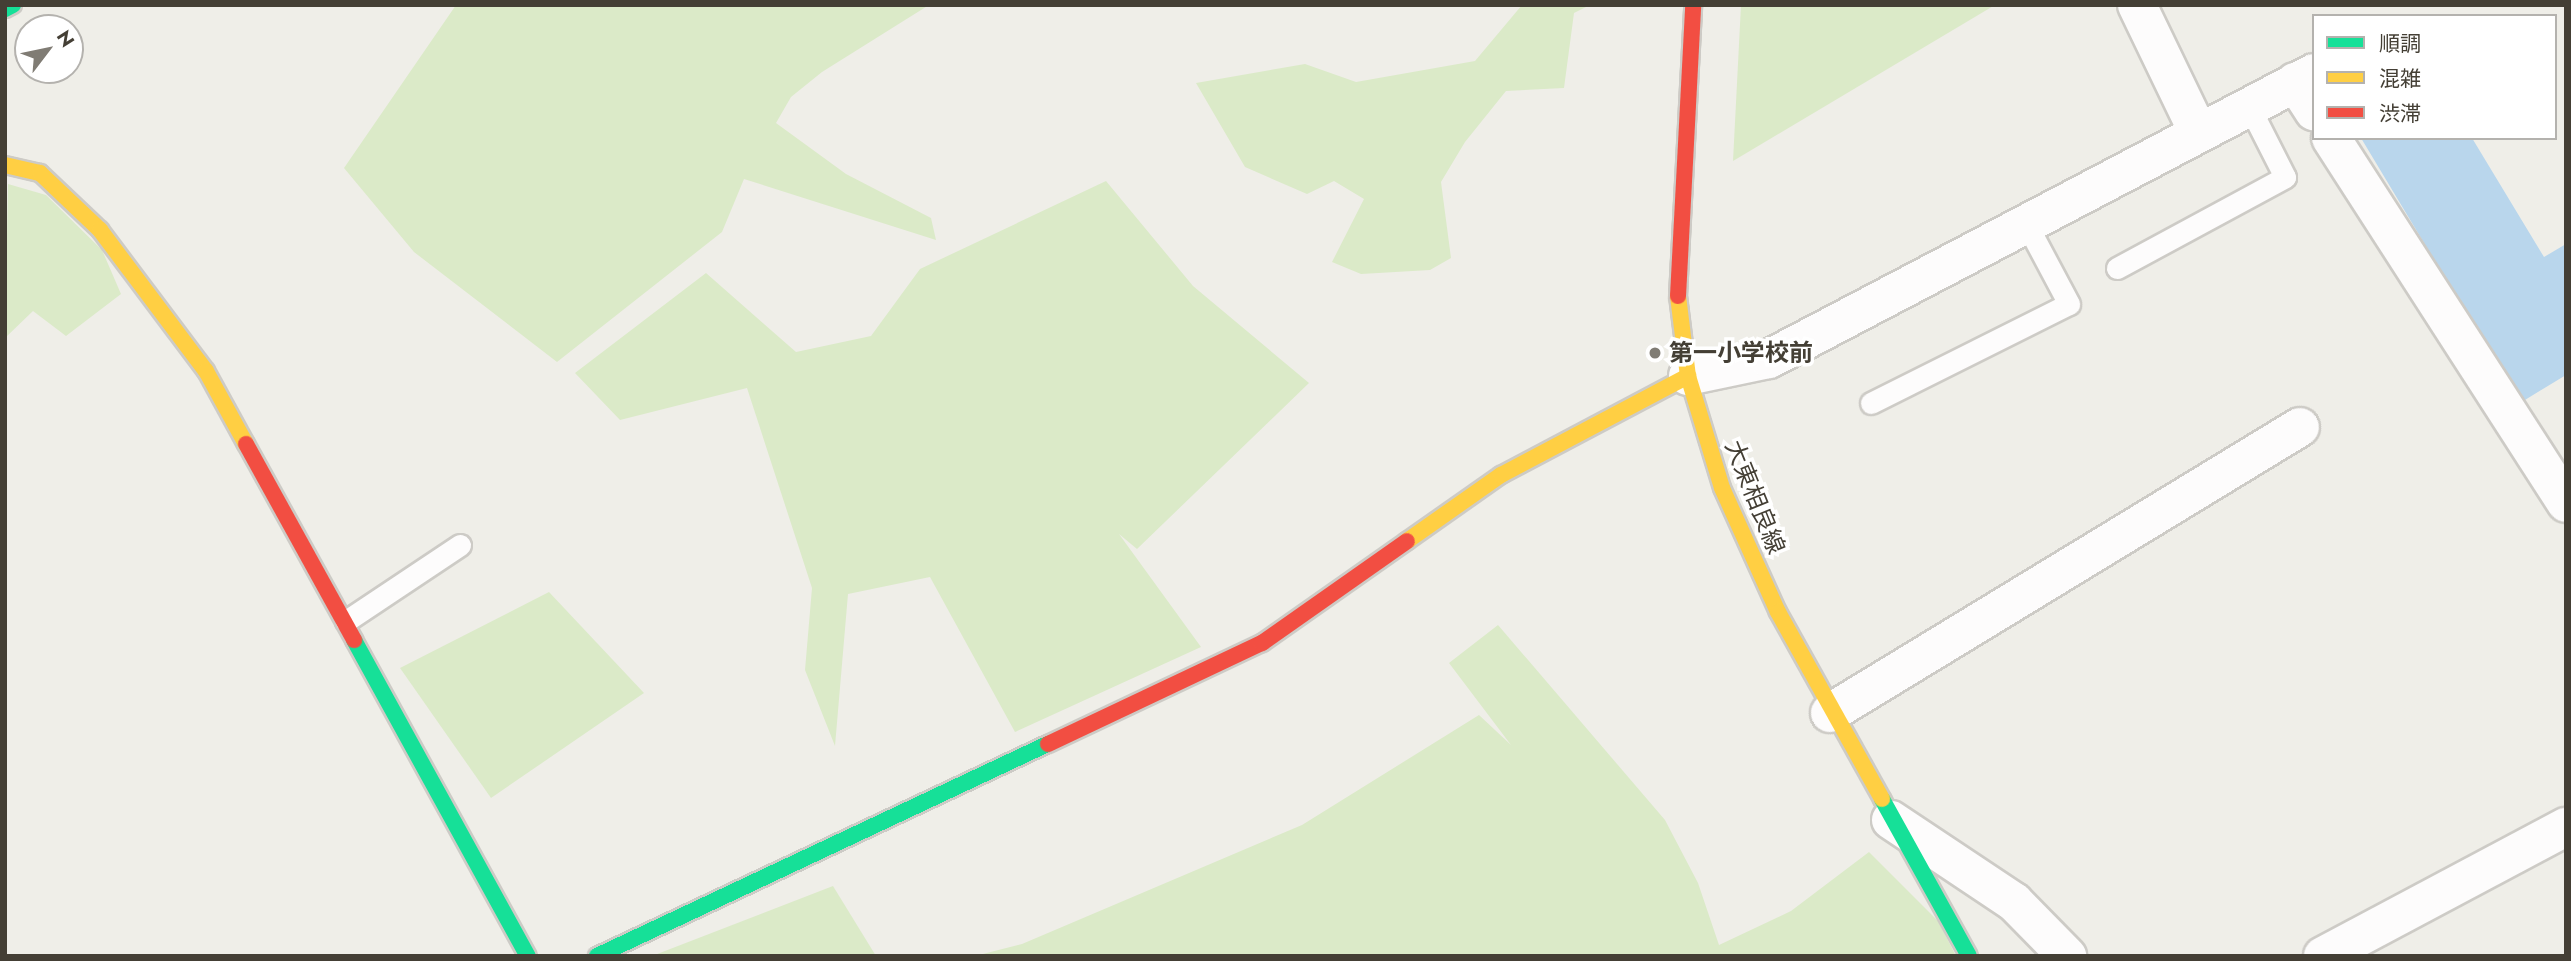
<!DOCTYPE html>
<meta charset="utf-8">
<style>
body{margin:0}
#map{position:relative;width:2571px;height:961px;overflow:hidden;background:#efeee8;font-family:Jost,"Noto Sans JP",sans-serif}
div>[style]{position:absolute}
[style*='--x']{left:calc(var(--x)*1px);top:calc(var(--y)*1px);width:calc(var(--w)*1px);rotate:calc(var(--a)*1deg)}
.green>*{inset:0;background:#dbeac8}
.water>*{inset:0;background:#b9d6ec}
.roads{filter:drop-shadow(2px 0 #cdcbc6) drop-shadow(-2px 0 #cdcbc6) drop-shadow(0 2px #cdcbc6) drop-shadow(0 -2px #cdcbc6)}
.lane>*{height:21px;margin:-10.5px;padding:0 10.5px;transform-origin:10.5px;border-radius:10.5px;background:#fdfcfc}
.street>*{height:38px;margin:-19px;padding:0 19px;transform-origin:19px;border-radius:19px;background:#fdfcfc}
.fast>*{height:16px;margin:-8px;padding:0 8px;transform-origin:8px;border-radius:8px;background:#16e098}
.slow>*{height:16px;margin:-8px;padding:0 8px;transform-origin:8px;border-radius:8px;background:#ffcf43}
.jam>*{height:16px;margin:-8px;padding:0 8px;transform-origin:8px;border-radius:8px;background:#f24e42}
.dots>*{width:19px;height:19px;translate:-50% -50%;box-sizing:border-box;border:4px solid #fff;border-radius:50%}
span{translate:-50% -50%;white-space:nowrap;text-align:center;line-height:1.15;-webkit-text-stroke:7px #fff;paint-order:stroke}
.poi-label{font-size:24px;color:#443f35;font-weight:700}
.left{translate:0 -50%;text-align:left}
.street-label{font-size:24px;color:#443f35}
.frame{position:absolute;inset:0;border:7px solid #443f35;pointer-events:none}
.legend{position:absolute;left:2312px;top:14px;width:245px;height:126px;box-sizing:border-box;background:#fff;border:2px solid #b4b2ae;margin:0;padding:9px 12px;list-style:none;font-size:21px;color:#443f35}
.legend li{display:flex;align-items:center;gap:14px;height:35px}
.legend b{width:35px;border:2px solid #b4b2ae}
.north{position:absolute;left:14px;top:14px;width:70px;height:70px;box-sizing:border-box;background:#fff;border:2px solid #b4b2ae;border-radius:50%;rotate:58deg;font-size:19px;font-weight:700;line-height:28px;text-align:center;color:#443f35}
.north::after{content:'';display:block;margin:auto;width:24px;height:32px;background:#807c74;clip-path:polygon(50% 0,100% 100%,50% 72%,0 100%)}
</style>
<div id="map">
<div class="green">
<div style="clip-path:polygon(456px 5px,929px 5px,822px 72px,791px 97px,776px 123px,846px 174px,931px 218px,936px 240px,744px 179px,722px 232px,557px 362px,414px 252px,344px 168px)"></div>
<div style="clip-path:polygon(1522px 5px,1590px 5px,1574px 13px,1564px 88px,1506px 91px,1465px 142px,1441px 182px,1451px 258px,1430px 270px,1361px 274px,1332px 262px,1364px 199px,1334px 181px,1307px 194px,1245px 167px,1196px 83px,1305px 64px,1356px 82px,1475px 61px)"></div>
<div style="clip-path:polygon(1741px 5px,1995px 5px,1733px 161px)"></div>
<div style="clip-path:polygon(1106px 181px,1193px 286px,1309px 383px,1137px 549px,1119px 534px,1201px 647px,1015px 732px,930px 577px,848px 594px,835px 746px,805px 670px,812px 588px,747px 388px,620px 420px,575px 373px,706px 273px,796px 352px,871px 336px,920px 269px)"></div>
<div style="clip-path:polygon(8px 184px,46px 195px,102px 250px,121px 294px,66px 336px,33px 311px,5px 338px)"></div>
<div style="clip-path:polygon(549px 592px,644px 693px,491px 798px,400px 668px)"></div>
<div style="clip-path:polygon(1498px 625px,1665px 820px,1698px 883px,1719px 945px,1791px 911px,1869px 852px,1938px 921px,1956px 956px,975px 956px,1022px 944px,1302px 825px,1479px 715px,1511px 745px,1449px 663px)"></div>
<div style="clip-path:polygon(833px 886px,876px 956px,652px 956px)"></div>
</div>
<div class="water">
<div style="clip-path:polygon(2361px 138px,2472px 138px,2544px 257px,2566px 244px,2566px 375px,2520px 403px)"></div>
</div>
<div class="roads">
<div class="lane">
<div style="--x:2117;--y:268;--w:191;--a:-28.4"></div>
<div style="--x:2285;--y:177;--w:80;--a:-116.9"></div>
<div style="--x:1871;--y:403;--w:221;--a:-26.6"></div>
<div style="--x:2069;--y:304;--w:92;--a:-118"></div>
<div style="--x:346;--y:621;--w:137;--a:-33.7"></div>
</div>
<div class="street">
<div style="--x:2137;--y:5;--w:141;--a:64.3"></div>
<div style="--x:2295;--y:82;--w:35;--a:57"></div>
<div style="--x:2331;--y:138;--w:434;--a:57.2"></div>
<div style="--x:1688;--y:376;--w:83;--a:-11.9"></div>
<div style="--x:1769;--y:359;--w:615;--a:-27.69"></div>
<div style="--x:1830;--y:713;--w:550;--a:-31.32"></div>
<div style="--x:1891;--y:820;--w:148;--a:33.7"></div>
<div style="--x:2014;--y:902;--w:76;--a:45.5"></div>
<div style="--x:2323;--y:956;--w:275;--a:-28"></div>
</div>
<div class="fast">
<div style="--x:5;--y:9;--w:9;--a:-27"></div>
<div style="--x:354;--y:640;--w:361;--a:61.2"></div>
<div style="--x:1882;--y:799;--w:179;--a:61"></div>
<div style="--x:597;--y:956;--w:498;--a:-25.2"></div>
</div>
<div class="slow">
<div style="--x:5;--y:165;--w:36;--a:13"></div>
<div style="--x:40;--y:173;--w:83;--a:43.5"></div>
<div style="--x:100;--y:230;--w:176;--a:53.1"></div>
<div style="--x:206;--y:371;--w:83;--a:61.3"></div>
<div style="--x:1678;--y:296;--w:81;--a:82.9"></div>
<div style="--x:1688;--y:376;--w:117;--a:73.1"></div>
<div style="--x:1722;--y:488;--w:136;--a:65.7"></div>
<div style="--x:1778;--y:612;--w:214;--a:60.9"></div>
<div style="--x:1407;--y:541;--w:115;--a:-35.1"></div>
<div style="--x:1501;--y:475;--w:212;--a:-27.9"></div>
</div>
<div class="jam">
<div style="--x:1678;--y:296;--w:291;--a:-87"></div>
<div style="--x:246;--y:444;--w:224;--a:61.1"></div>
<div style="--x:1048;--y:744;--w:237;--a:-25.3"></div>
<div style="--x:1262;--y:643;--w:177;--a:-35.1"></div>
</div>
</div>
<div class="dots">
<div style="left:1655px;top:353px;background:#807c74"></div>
</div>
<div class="poi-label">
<span class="left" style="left:1669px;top:353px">第一小学校前</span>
</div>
<div class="street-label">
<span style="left:1755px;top:497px;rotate:68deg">大東相良線</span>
</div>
<div class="frame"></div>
<ul class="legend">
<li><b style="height:9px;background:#16e098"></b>順調</li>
<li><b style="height:9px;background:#ffcf43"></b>混雑</li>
<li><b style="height:9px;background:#f24e42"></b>渋滞</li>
</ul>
<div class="north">N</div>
</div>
